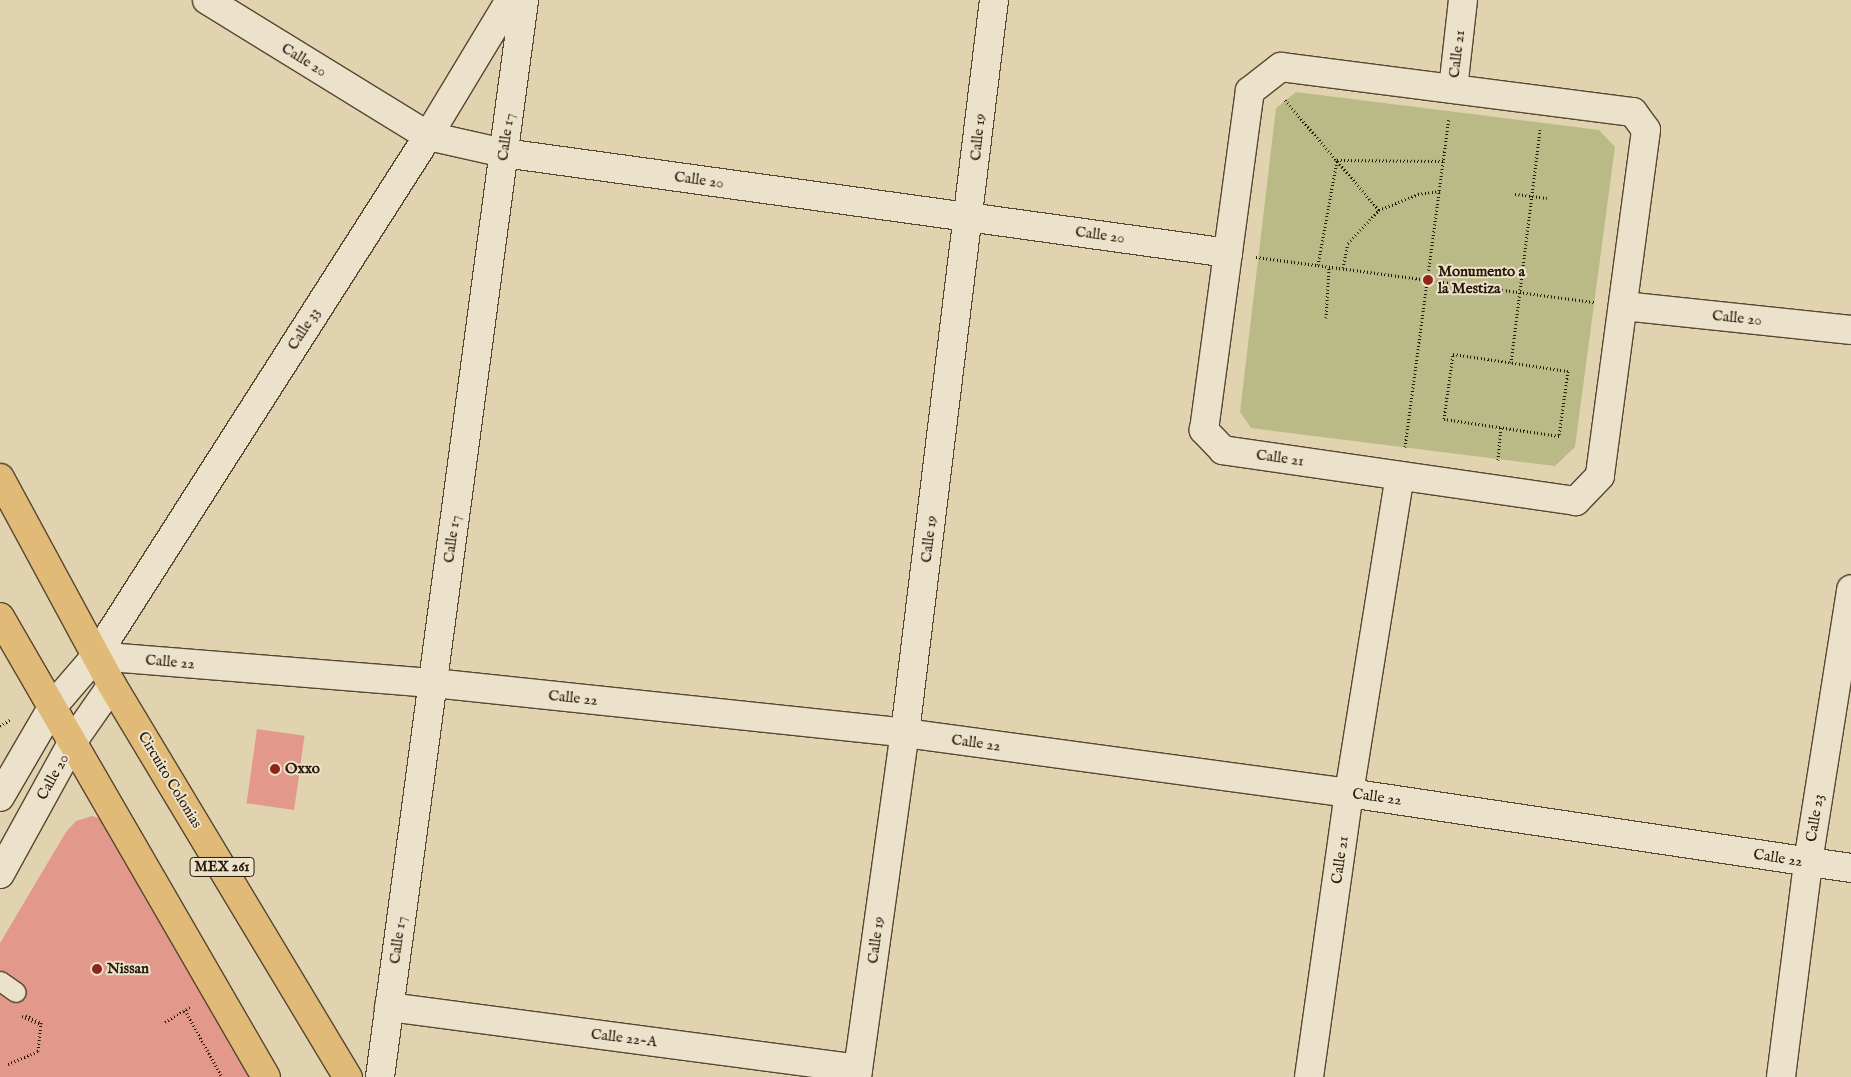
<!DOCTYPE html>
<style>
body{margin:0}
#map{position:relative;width:1851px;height:1077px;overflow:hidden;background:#e2d3b0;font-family:"IM FELL English",serif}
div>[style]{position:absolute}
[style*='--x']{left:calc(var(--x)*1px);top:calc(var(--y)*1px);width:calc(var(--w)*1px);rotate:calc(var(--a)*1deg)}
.green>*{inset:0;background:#baba87}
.building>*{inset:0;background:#e3988c;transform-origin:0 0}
.path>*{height:3px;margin-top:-1.5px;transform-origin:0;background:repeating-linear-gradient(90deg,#271807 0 1px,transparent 0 3.5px)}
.roads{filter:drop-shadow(1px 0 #564731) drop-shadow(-1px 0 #564731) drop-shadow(0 1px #564731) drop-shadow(0 -1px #564731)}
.service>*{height:19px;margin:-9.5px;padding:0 9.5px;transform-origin:9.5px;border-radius:9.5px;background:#ece2cc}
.minor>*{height:28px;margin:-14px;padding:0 14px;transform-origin:14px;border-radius:14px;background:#ece2cc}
.tertiary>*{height:28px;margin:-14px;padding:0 14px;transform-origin:14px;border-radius:14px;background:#ece2cc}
.secondary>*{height:28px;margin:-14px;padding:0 14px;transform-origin:14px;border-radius:14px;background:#ece2cc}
.primary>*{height:28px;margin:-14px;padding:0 14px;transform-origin:14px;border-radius:14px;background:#e1ba78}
.dots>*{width:14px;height:14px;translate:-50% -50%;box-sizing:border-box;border:2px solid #ece2cc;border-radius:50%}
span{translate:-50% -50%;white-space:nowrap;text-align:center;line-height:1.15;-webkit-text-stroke:4px #ece2cc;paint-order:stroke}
.shield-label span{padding:1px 4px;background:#ece2cc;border:1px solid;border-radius:4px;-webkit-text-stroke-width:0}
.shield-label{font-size:14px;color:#271807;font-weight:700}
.street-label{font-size:15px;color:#271807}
.poi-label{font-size:15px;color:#271807;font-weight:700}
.left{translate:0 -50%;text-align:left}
</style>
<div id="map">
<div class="green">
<div style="clip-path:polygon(1296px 92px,1599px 130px,1615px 147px,1575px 447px,1555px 466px,1251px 428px,1240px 412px,1276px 108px)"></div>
</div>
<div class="building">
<div style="left:257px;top:729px;width:48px;height:75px;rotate:8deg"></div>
<div style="clip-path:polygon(92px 816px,102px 819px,256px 1077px,0 1077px,0 943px,66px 832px,76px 821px)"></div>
</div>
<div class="path">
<div style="--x:1285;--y:100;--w:145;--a:49.5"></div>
<div style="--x:1515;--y:194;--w:32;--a:7"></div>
<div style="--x:1256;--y:257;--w:342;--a:7.6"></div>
<div style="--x:1318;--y:265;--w:107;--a:-79.7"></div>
<div style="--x:1337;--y:160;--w:106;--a:0.5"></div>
<div style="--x:1343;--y:268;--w:25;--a:-79"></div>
<div style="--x:1348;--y:243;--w:45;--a:-46.8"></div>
<div style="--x:1379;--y:210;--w:42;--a:-22.3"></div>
<div style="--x:1418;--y:194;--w:22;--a:-8"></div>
<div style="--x:1326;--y:318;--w:51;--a:-86.6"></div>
<div style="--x:1453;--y:354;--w:116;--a:8.4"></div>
<div style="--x:1568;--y:371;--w:66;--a:97.9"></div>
<div style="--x:1559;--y:436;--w:116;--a:-171.6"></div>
<div style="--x:1444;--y:419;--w:66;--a:-82.1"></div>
<div style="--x:1511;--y:363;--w:235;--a:-82.9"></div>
<div style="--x:1405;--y:447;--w:331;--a:-82.4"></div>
<div style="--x:1498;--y:460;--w:33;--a:-85"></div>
<div style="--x:0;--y:726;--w:13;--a:-32"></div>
<div style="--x:185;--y:1010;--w:77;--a:61.1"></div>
<div style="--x:26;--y:1015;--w:17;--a:28"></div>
<div style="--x:22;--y:1016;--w:21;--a:25"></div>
<div style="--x:165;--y:1022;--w:31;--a:-31"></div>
<div style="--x:8;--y:1064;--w:33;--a:-23"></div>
<div style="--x:38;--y:1051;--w:30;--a:-84"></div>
</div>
<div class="roads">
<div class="service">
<div style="--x:0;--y:981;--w:19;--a:35"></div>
</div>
<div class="minor">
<div style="--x:207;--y:0;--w:259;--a:31.6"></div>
<div style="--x:428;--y:136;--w:78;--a:12.6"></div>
<div style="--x:504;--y:153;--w:731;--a:7.86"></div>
<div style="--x:1281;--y:67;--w:355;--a:7.3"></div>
<div style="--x:1633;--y:112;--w:22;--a:54"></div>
<div style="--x:1646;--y:130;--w:349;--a:97.6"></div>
<div style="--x:1600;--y:476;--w:35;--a:134"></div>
<div style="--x:1576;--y:501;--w:357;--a:-171.8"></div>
<div style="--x:1223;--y:450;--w:28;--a:-134"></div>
<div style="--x:1204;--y:430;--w:342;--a:-82.3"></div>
<div style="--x:1250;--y:91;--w:39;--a:-38"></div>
<div style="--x:1453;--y:89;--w:90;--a:-83.6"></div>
<div style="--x:1623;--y:306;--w:229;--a:6"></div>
<div style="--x:389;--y:1007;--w:473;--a:7.5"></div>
<div style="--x:380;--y:1077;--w:1087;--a:-82.38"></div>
<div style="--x:857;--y:1077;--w:347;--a:-82.1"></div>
<div style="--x:905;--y:733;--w:738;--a:-83.08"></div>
<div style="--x:1309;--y:1077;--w:287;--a:-82"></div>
<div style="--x:1349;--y:793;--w:321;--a:-80.9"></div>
<div style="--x:1781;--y:1077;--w:217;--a:-82.8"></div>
<div style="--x:1808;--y:862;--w:276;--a:-81"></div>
</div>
<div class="tertiary">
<div style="--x:0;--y:797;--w:105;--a:-59.8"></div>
<div style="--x:53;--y:706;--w:66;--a:-49.3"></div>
<div style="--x:96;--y:656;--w:338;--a:4.6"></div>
<div style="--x:433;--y:683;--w:475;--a:6"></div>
<div style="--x:905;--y:733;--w:448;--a:7.7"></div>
<div style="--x:1349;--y:793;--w:508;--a:8.5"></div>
<div style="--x:0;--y:874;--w:152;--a:-61.2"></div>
<div style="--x:73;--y:741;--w:68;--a:-55.1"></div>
</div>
<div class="secondary">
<div style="--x:96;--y:656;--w:617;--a:-57.44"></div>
<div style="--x:428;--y:136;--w:159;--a:-58.9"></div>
</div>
<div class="primary">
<div style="--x:0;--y:478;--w:235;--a:61.6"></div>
<div style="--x:112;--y:685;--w:458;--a:59"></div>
<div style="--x:0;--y:617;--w:531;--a:59.96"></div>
</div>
</div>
<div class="dots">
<div style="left:1428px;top:280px;background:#8f2418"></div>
<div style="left:275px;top:769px;background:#8f2418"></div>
<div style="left:97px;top:969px;background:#8f2418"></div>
</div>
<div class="shield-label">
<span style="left:222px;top:867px">MEX 261</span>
</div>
<div class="street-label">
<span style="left:1457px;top:54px;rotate:-83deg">Calle 21</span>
<span style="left:304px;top:60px;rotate:32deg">Calle 20</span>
<span style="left:506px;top:137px;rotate:-82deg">Calle 17</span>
<span style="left:978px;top:137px;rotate:-84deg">Calle 19</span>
<span style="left:699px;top:180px;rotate:8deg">Calle 20</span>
<span style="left:1100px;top:235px;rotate:8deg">Calle 20</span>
<span style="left:1737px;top:318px;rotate:6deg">Calle 20</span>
<span style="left:304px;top:329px;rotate:-57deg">Calle 33</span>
<span style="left:1280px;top:458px;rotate:8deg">Calle 21</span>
<span style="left:452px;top:539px;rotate:-82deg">Calle 17</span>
<span style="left:929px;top:539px;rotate:-83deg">Calle 19</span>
<span style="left:170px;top:662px;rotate:5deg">Calle 22</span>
<span style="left:573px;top:698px;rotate:6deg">Calle 22</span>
<span style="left:976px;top:743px;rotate:8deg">Calle 22</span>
<span style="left:53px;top:777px;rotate:-61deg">Calle 20</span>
<span style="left:170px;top:780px;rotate:59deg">Circuito Colonias</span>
<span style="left:1377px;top:797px;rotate:8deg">Calle 22</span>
<span style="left:1815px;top:818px;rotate:-81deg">Calle 23</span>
<span style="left:1778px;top:858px;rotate:9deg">Calle 22</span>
<span style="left:1340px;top:860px;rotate:-82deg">Calle 21</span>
<span style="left:398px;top:940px;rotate:-82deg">Calle 17</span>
<span style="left:876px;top:940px;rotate:-82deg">Calle 19</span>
<span style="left:624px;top:1038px;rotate:7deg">Calle 22-A</span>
</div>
<div class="poi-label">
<span class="left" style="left:1438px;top:280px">Monumento a<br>la Mestiza</span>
<span class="left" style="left:285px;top:769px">Oxxo</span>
<span class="left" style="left:107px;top:969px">Nissan</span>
</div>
</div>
